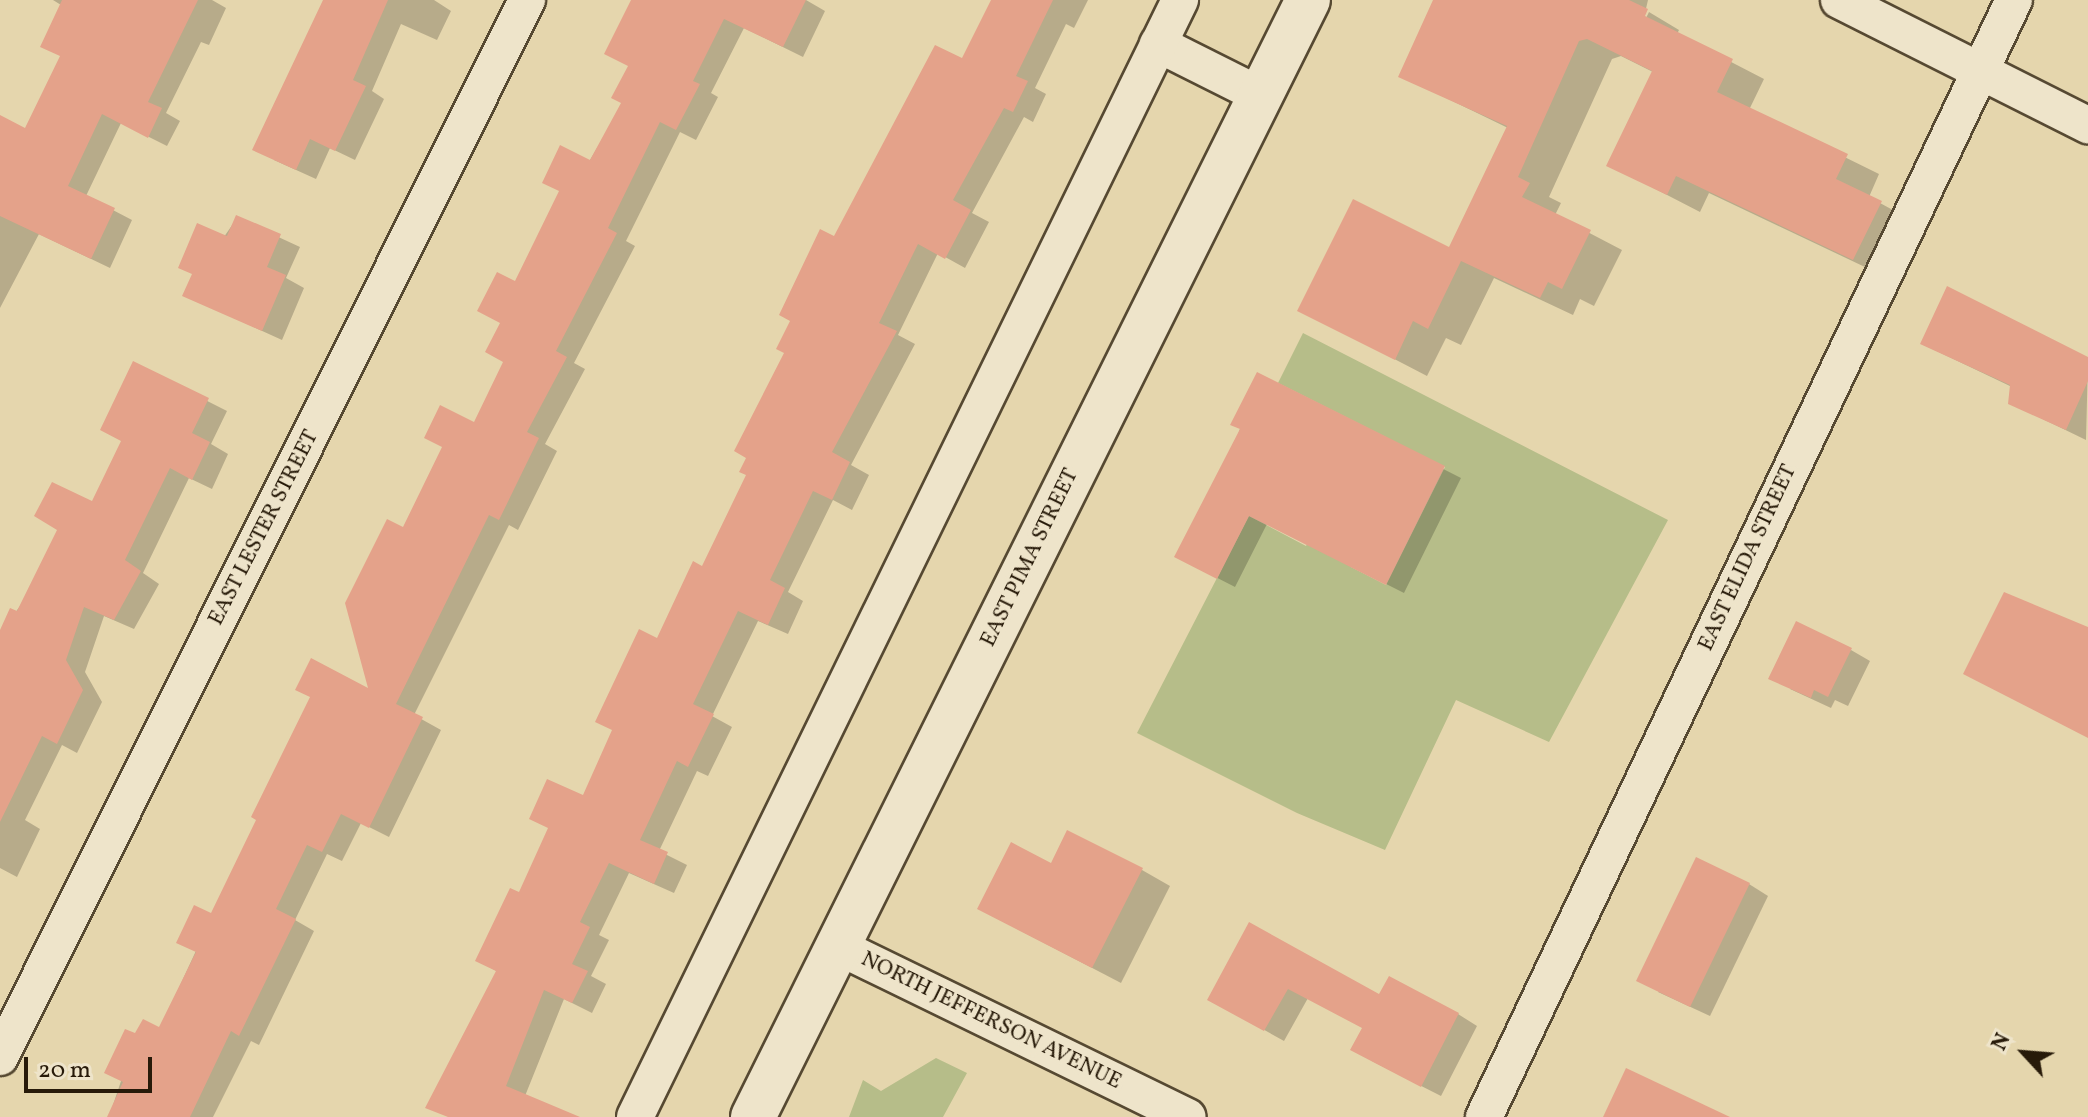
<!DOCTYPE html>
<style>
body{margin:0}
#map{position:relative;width:2088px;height:1117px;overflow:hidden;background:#e5d6ad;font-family:Vollkorn,serif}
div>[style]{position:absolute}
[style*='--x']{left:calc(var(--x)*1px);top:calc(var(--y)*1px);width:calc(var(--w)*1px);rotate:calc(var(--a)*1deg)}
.green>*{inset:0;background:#b6bd89}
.shadow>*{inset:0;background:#0003}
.building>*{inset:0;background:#e4a28a}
.roads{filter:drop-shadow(2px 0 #564932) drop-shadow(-2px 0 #564932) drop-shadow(0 2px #564932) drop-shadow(0 -2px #564932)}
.street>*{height:36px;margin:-18px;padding:0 18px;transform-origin:18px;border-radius:18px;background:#eee4ca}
.secondary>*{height:44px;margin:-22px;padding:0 22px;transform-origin:22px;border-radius:22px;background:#eee4ca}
span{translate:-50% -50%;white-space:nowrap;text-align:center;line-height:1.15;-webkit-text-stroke:8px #eee4ca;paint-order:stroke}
.street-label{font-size:22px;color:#271a09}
.north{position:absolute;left:1984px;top:1013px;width:80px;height:80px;-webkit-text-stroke:6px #eee4ca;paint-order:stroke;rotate:296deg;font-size:22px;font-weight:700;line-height:32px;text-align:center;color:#271a09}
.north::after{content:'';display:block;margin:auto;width:28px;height:36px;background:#271a09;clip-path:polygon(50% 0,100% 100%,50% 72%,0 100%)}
.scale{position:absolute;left:24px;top:1057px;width:128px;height:36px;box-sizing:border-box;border:4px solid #271a09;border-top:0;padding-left:10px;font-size:24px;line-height:28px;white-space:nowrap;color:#271a09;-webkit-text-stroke:6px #eee4ca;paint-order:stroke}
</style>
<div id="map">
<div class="green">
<i style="clip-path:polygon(1303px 333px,1668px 520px,1549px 742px,1456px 700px,1385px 850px,1297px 813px,1137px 733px,1249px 516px,1306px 546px,1326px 506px,1351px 567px,1386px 585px,1445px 467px,1278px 383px)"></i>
<i style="clip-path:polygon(936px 1058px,967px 1073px,943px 1117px,849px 1117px,863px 1080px,881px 1091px)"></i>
</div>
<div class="shadow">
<i style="clip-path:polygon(53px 0,212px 0,226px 8px,209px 45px,201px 42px,166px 113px,180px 121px,167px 146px,121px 123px,86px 196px,132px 220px,110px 268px,39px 234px,0 308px,0 117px,26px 130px,62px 57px,61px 5px)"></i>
<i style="clip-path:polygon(325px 0,434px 0,451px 11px,437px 40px,401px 24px,372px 91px,384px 99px,355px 160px,330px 148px,316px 179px,274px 160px)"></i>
<i style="clip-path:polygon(655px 0,806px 0,825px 11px,803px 57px,744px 28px,711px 93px,718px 97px,696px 140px,680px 132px,626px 241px,635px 246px,574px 363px,585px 369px,545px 444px,557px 451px,518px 530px,509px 525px,414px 715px,441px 730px,389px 837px,361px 823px,342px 861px,327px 854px,295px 920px,314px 931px,259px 1045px,251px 1041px,213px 1117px,109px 1117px,136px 1036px,160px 1029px,212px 916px,372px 692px,404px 530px,475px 424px,505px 362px,502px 323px,516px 284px,624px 103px,630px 66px)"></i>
<i style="clip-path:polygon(993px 0,1088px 0,1074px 28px,1066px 24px,1035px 88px,1046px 94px,1033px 122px,1024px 117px,972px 213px,989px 222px,965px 268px,938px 253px,898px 335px,915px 344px,851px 465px,869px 475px,852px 510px,833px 500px,788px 592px,803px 601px,788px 634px,758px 621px,712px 716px,732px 727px,708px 776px,697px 771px,659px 851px,687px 865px,674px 893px,629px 873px,599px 935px,609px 940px,591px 976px,606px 984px,592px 1013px,564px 999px,525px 1096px,537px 1117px,487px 1117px,498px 972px,478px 960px,584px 797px,658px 641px,703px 568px,749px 475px,786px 352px,835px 239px,963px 61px)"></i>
<i style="clip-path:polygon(1436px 0,1648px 0,1642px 26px,1649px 12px,1679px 30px,1677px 34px,1764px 79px,1749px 110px,1879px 174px,1869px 197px,1913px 221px,1886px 277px,1709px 193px,1700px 212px,1609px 165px,1653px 72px,1621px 56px,1612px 59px,1549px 197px,1561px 203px,1555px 215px,1622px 250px,1594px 306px,1580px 299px,1573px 315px,1494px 278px,1461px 345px,1446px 338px,1427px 376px,1300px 310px,1450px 250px,1508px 128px,1401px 76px)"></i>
<i style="clip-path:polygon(237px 218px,300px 247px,286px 278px,304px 288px,282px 340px,184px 295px)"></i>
<i style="clip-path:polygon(1922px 344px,2088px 359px,2086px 440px,2010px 403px,2012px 387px)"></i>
<i style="clip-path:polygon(134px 364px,227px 411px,211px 444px,228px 454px,212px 489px,189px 478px,143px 573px,159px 584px,134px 629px,104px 616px,85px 672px,102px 702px,77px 753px,62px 745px,25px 820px,40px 829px,17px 877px,0 868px,0 634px,93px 504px,123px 441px)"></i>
<i style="clip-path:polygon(1258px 375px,1461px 478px,1404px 593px,1267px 524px,1235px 587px,1194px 566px)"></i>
<i style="clip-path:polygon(1851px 650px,1870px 661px,1848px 706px,1835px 700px,1831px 708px,1790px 689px)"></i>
<i style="clip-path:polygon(1051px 865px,1142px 870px,1170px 886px,1121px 983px,979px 909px)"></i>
<i style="clip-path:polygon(1749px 884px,1768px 896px,1710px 1016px,1658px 992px)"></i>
<i style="clip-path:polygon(1250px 924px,1380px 997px,1458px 1014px,1477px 1026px,1441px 1096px,1372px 1061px,1364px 1028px,1308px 998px,1284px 1041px,1209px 999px)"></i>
</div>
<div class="building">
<i style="clip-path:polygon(62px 0,198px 0,148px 102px,162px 108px,148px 138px,102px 114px,68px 186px,115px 208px,91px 259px,0 216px,0 115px,25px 128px,60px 56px,40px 47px)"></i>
<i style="clip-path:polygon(323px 0,388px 0,353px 80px,366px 86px,335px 151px,310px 139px,296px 170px,252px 150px)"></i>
<i style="clip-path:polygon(631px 0,806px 0,783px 47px,724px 19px,693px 81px,700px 84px,676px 130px,660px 122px,608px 228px,617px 233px,556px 351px,567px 357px,527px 432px,539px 438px,499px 520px,489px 515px,396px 704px,423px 717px,369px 828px,341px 814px,322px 852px,307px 845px,276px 909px,296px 919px,239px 1036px,231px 1031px,190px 1117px,107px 1117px,123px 1082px,104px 1073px,125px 1029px,135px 1033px,143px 1019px,159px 1027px,196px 952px,176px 943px,194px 905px,211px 913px,256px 820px,251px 817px,310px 697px,295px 690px,311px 658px,368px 688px,345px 603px,387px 519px,403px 527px,442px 447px,424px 438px,440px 405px,474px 422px,503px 362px,485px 352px,500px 323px,477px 311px,497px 272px,515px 281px,559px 191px,542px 183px,560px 145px,590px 160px,621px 103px,611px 98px,628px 66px,604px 54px)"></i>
<i style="clip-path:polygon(991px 0,1053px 0,1016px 76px,1028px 81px,1013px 112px,1004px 108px,953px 200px,971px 210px,945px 259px,918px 244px,879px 323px,897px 331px,832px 452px,850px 462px,832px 500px,813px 491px,770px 580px,785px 588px,768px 625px,738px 611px,693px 704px,714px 714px,688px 767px,677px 761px,640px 840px,668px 852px,654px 884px,609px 863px,580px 922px,590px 927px,572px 964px,588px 971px,572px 1003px,544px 990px,506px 1086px,580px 1117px,448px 1117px,425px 1108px,496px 971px,475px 961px,510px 888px,519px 892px,548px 828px,529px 819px,547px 779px,583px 795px,612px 730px,595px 722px,639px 629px,657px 638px,693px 561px,702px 566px,746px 475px,739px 472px,746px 458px,734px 451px,784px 353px,776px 349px,790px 321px,779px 315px,820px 229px,834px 236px,935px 45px,962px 58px)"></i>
<i style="clip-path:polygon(1433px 0,1629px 0,1648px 9px,1645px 16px,1733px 59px,1717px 92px,1848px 154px,1836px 179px,1882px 201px,1853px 260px,1676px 176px,1667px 195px,1606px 166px,1652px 71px,1587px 39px,1579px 41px,1518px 177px,1530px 183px,1522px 197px,1591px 230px,1562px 289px,1548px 282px,1540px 298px,1461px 261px,1428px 329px,1413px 321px,1395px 360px,1297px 311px,1353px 199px,1449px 247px,1507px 126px,1398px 77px)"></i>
<i style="clip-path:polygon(236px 215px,281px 234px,267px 267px,286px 275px,262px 331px,182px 296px,192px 274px,178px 268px,197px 223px,227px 236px)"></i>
<i style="clip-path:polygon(1947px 286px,2088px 357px,2088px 381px,2066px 430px,2008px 404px,2010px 385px,1920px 344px)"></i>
<i style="clip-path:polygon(133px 361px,209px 398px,192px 433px,210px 442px,192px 480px,170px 468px,125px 560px,141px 571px,114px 620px,84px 607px,66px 660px,83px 690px,57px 744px,42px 736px,0 822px,0 630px,10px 608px,17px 611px,57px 530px,34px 516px,52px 482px,92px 501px,121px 441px,100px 430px)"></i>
<i style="clip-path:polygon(1257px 372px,1445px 466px,1386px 585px,1249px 516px,1217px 579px,1174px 557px,1240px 429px,1230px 425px)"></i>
<i style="clip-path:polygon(2004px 592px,2088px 627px,2088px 738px,1963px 674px)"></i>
<i style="clip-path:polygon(1796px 621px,1852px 648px,1828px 697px,1814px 690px,1811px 698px,1768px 679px)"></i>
<i style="clip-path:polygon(1067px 830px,1143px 868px,1092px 968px,977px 909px,1011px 842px,1051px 863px)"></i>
<i style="clip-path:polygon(1696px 857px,1750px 883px,1690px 1007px,1636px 981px)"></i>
<i style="clip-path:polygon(1249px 922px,1379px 994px,1389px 976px,1459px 1013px,1421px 1087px,1350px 1050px,1362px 1028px,1288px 989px,1264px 1031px,1207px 1000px)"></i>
<i style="clip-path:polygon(1626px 1068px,1730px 1117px,1603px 1117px)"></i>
</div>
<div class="roads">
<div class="street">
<i style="--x:1839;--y:0;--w:279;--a:26.7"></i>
<i style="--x:1158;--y:44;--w:114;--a:26.6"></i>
<i style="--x:837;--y:946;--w:390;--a:26"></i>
<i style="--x:0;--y:1057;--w:1181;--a:-63.5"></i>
<i style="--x:635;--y:1117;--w:1243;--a:-63.99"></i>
<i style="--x:1484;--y:1117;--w:1236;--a:-64.62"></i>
</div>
<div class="secondary">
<i style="--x:753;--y:1117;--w:1247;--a:-63.58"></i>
</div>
</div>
<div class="street-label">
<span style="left:264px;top:528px;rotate:-63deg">EAST LESTER STREET</span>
<span style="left:1030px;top:558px;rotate:-64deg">EAST PIMA STREET</span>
<span style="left:1748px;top:558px;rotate:-65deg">EAST ELIDA STREET</span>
<span style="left:991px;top:1021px;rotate:26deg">NORTH JEFFERSON AVENUE</span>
</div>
<div class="north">N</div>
<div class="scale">20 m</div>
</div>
